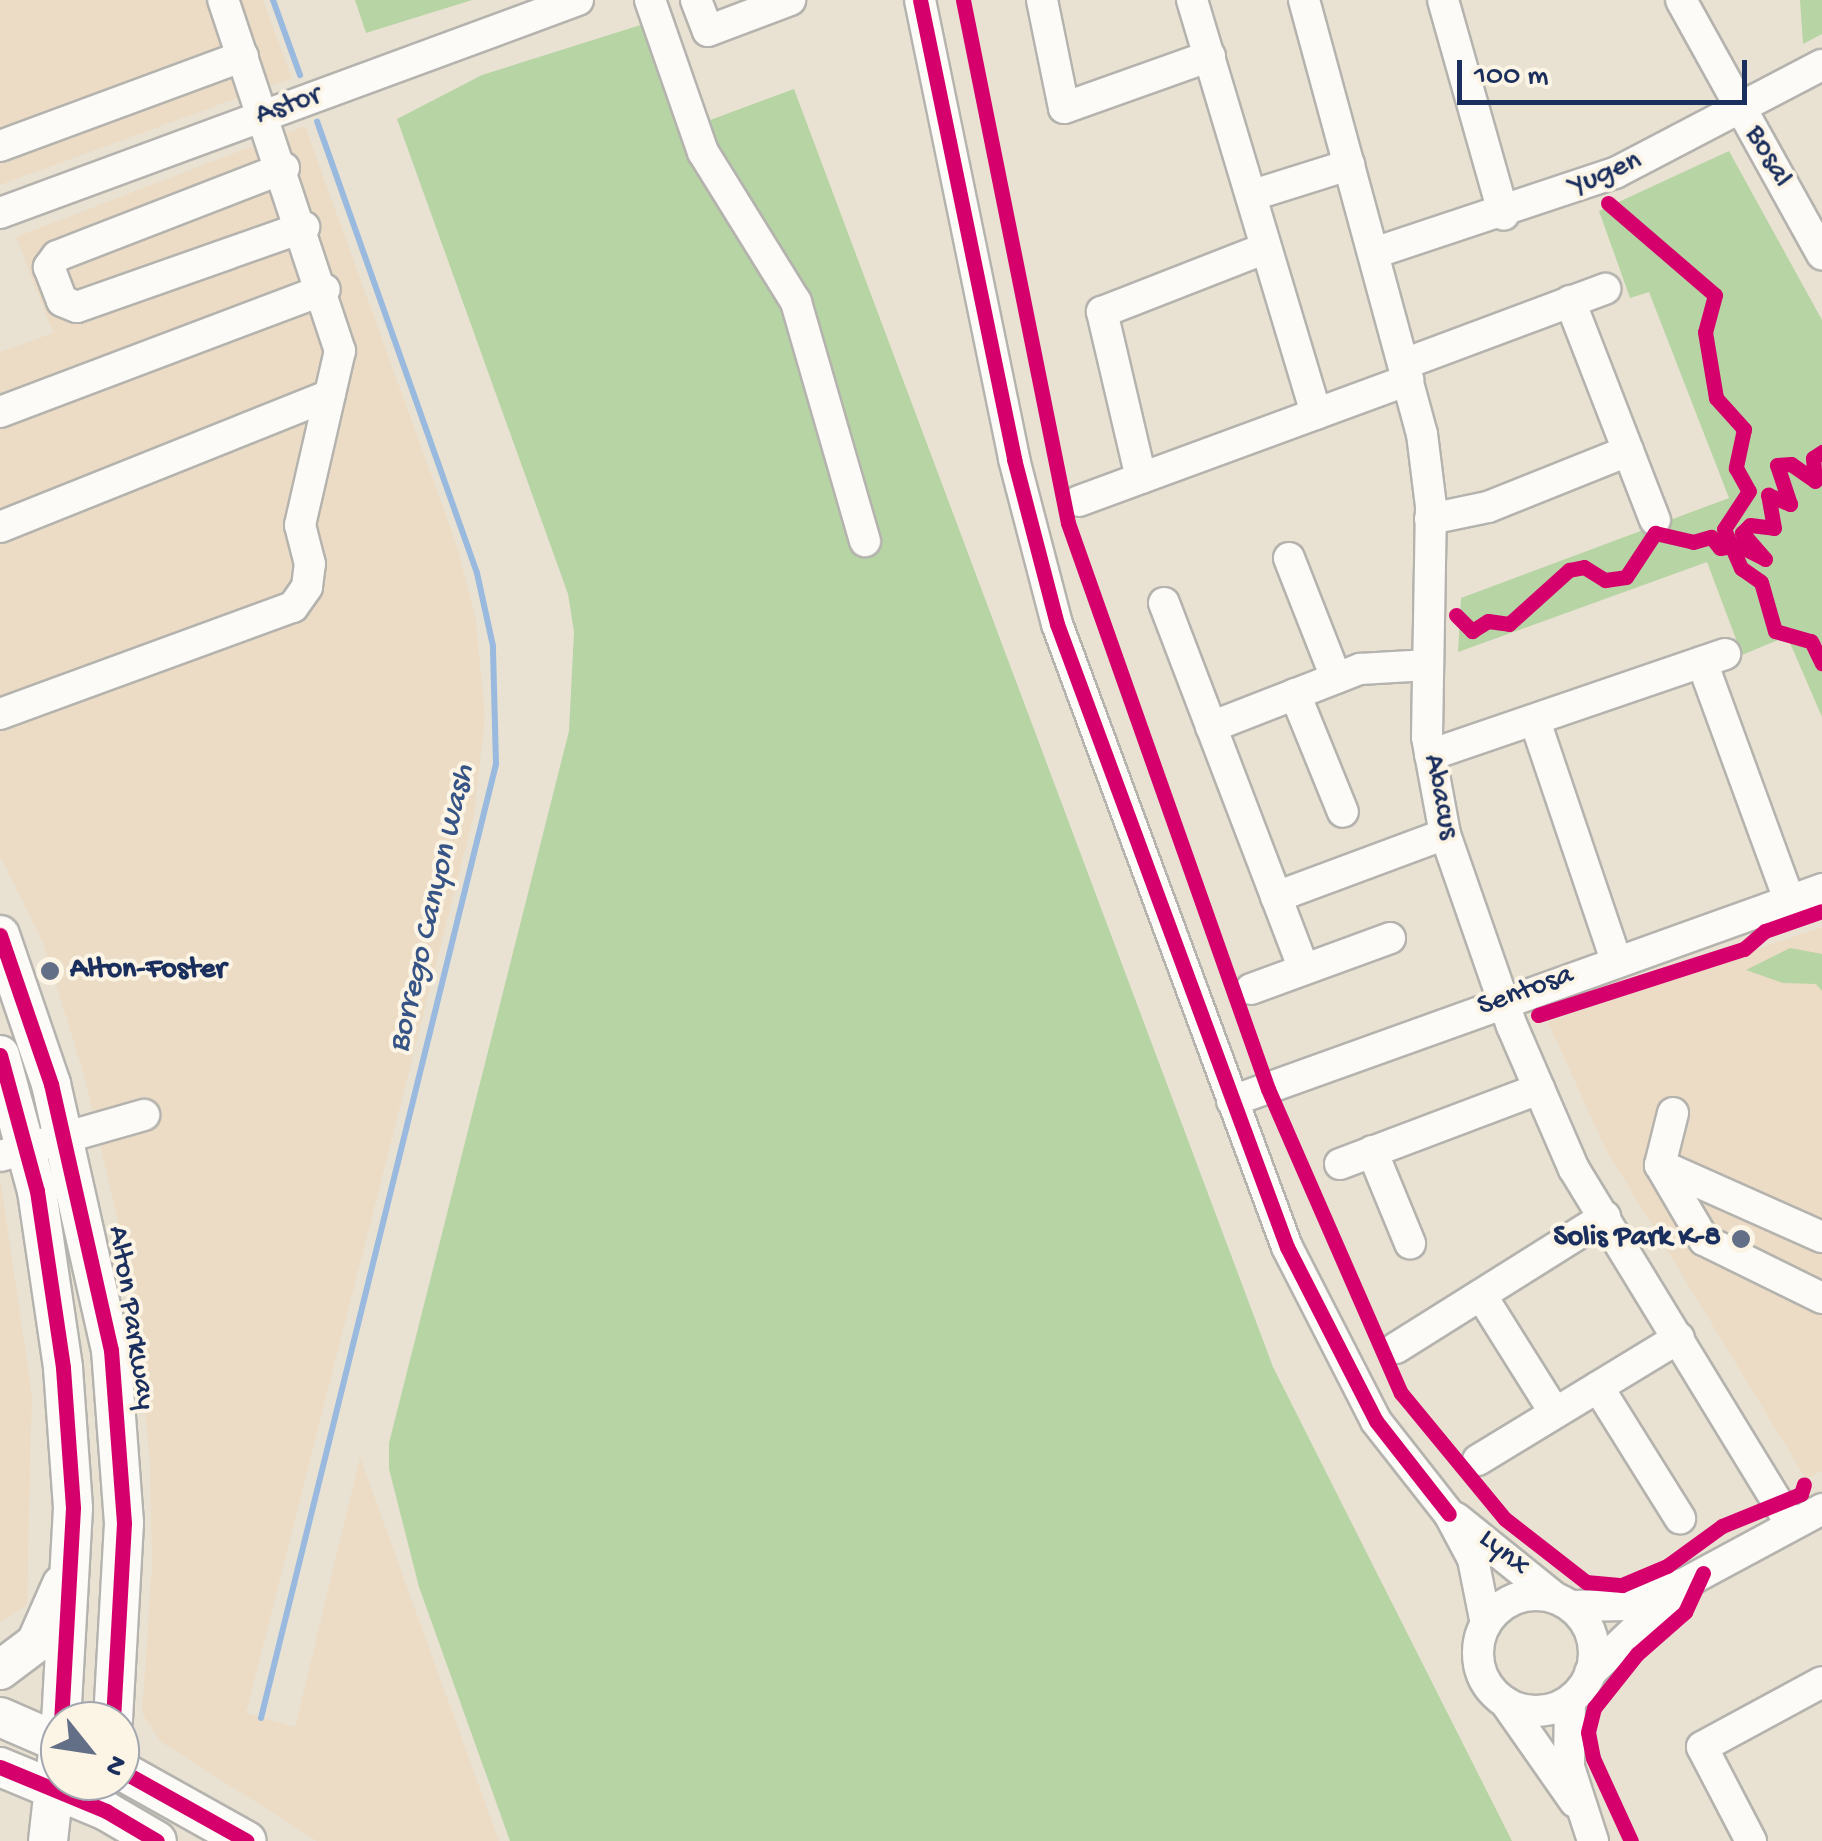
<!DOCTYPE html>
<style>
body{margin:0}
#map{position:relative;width:1822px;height:1841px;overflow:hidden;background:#e9e2d3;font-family:"Gochi Hand",sans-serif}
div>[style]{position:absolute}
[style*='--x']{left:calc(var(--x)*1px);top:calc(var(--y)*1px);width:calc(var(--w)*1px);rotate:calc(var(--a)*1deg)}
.built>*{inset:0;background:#ecdcc6}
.green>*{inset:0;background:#b6d4a4}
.stream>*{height:6px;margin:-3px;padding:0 3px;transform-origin:3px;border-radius:3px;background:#99bade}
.roads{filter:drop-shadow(2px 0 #b5b3ae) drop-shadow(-2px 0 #b5b3ae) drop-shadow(0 2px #b5b3ae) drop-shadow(0 -2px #b5b3ae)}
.minor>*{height:30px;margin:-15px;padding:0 15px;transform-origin:15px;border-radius:15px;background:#fcfbf8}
.minor>.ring{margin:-15px;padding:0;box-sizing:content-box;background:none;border:30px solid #fcfbf8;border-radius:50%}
.major>*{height:38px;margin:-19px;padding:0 19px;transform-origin:19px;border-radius:19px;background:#fcfbf8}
.cycleway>*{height:15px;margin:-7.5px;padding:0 7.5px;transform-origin:7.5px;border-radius:7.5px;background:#d6006c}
.dots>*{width:28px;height:28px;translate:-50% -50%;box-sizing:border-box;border:5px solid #fcf5e5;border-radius:50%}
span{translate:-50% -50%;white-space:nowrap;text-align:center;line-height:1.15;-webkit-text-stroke:8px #fcf5e5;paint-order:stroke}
.street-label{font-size:30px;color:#1b2f5e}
.poi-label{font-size:30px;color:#1b2f5e;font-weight:700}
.left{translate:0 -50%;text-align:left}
.right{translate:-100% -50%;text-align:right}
.water-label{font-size:32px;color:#375486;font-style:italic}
.north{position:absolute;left:40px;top:1701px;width:100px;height:100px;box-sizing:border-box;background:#fcf5e5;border:2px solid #a2a6af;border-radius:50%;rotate:120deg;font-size:28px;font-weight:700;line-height:40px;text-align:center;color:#1b2f5e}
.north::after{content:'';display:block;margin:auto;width:35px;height:45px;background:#636e87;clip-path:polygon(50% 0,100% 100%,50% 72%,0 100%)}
.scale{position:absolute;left:1457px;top:60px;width:290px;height:45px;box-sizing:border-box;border:5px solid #1b2f5e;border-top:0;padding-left:12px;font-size:30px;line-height:35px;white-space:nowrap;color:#1b2f5e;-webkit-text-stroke:8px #fcf5e5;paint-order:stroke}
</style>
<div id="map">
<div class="built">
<i style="clip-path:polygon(0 0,263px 0,292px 78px,0 185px)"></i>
<i style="clip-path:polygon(305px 126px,456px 543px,476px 619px,485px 718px,474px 815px,246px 1713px,295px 1727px,360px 1457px,499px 1841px,317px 1841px,161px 1742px,142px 1713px,152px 1566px,150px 1461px,131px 1278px,84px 1075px,43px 943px,0 856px,0 352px,53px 333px,16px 237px)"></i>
<i style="clip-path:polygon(1822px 927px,1822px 1471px,1806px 1479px,1605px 1148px,1548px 1022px)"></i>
<i style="clip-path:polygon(0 1177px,32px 1395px,27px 1605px,0 1622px)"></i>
</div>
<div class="green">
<i style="clip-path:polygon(355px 0,472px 0,366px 33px)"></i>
<i style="clip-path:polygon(1800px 0,1822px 0,1822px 34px,1803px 44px)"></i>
<i style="clip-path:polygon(647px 23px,686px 129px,794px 89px,1273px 1367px,1512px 1841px,510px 1841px,419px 1587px,389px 1469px,389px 1443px,569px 731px,574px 632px,568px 594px,397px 119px,482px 75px)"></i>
<i style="clip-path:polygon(1729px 151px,1822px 320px,1822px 717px,1790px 643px,1778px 640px,1742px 655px,1707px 562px,1458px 652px,1461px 598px,1729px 498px,1649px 292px,1630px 298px,1599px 211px)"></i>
<i style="clip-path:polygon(1790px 948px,1822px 954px,1822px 991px,1816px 984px,1783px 983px,1746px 970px)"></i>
</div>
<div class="stream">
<i style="--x:273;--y:0;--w:80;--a:70.2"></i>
<i style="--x:261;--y:1718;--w:983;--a:-76.16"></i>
<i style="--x:496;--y:764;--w:118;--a:-91.5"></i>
<i style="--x:493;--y:646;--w:75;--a:-102.4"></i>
<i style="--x:477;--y:573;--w:479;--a:-109.5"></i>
</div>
<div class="roads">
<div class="minor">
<i style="--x:650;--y:0;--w:161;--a:70.8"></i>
<i style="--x:703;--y:152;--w:176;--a:58.2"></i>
<i style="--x:796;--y:302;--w:249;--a:73.9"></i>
<i style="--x:696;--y:0;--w:33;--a:69"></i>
<i style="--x:708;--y:31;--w:88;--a:-20.7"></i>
<i style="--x:920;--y:0;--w:469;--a:78.4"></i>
<i style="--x:1014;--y:459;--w:171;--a:75.4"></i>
<i style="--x:1057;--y:624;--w:664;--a:69.74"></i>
<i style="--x:1287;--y:1247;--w:195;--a:62.9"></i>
<i style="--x:1376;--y:1421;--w:118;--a:51.9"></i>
<i style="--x:1449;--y:1514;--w:51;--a:61.9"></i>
<i style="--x:1473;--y:1559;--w:66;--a:78.7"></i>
<i style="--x:1042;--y:0;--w:110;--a:78.5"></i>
<i style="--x:1064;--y:108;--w:155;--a:-19.6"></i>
<i style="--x:1192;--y:0;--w:432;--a:73.3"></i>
<i style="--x:1304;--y:0;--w:450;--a:74.8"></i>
<i style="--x:1422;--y:434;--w:73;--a:82.9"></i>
<i style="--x:1431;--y:506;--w:231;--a:91"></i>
<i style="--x:1427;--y:737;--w:99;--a:79.5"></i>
<i style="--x:1445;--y:834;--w:203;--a:70.8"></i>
<i style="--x:1512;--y:1026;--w:156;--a:66.6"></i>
<i style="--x:1574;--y:1169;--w:417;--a:58.6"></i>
<i style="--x:1443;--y:0;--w:223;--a:74.2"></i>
<i style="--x:1681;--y:0;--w:291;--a:61"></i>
<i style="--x:0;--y:146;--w:259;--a:-20.3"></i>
<i style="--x:284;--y:168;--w:243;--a:158.8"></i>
<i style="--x:57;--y:256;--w:14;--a:126"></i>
<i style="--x:49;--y:267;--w:36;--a:69"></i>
<i style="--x:62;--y:301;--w:16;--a:22"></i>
<i style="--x:77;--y:307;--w:241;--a:-19.4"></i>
<i style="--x:1253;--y:195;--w:101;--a:-17.4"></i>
<i style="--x:0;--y:213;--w:616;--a:-20.23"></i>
<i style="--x:1377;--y:252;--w:251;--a:-18.4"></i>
<i style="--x:1615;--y:173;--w:233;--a:-27.6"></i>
<i style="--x:1570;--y:301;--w:235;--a:68.8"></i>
<i style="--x:1404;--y:364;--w:215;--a:-20.5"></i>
<i style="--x:0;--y:412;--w:347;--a:-20.7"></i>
<i style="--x:1141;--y:478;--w:171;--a:-103.2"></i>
<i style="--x:1102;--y:312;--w:174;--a:-21.3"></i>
<i style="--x:1079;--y:501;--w:351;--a:-20.2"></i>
<i style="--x:1430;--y:519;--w:59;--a:-11.7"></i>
<i style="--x:1488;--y:507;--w:151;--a:-21.8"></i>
<i style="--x:0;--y:527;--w:355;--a:-21.8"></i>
<i style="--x:1289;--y:558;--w:129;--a:68.6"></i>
<i style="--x:1164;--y:603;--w:392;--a:69.1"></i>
<i style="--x:1702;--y:662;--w:253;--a:69.9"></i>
<i style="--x:1295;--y:694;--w:127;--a:67.9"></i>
<i style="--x:0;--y:714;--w:312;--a:-20.1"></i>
<i style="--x:293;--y:607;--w:24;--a:-55"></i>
<i style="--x:307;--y:587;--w:23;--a:-83"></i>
<i style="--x:310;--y:564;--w:40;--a:-104.4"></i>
<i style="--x:300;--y:525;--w:179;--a:-77.1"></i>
<i style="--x:340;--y:351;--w:370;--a:-108.4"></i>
<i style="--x:1535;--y:721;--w:252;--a:71.3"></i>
<i style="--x:1211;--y:727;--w:160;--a:-21.3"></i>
<i style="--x:1360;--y:669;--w:68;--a:-3.4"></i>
<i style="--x:1430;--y:755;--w:312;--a:-18.9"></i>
<i style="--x:1276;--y:897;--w:180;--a:-20.4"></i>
<i style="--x:1251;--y:989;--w:148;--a:-20.1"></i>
<i style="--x:1232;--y:1101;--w:627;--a:-19.76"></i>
<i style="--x:1673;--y:1113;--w:54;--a:104"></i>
<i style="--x:1660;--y:1165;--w:87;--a:59.6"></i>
<i style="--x:1704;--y:1240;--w:131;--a:26.2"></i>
<i style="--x:1372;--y:1151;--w:100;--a:67.6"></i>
<i style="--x:0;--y:1156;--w:150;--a:-15.9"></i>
<i style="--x:1340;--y:1164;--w:213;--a:-20.7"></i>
<i style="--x:1660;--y:1165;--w:177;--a:24"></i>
<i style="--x:1481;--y:1295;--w:139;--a:57.9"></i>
<i style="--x:1396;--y:1348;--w:247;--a:-32.1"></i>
<i style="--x:1598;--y:1387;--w:155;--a:58"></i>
<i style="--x:1478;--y:1460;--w:235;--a:-31.3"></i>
<i style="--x:1456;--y:1518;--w:127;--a:38.9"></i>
<i class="ring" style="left:1478px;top:1595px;width:86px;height:86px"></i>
<i style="--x:1570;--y:1606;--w:57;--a:-1"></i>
<i style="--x:1627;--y:1605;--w:60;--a:-20.6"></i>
<i style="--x:1683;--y:1584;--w:158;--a:-28.3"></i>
<i style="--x:1590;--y:1673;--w:116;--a:-43.6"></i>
<i style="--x:1570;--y:1701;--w:66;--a:90.9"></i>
<i style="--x:1569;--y:1767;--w:78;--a:72"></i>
<i style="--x:1505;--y:1702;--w:122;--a:55"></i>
<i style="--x:1751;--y:1841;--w:106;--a:-117.5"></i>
<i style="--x:1702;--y:1747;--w:136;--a:-28.4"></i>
</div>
<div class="major">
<i style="--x:0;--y:935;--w:157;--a:71.1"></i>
<i style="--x:51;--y:1084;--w:273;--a:77.3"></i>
<i style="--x:111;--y:1350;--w:173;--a:85.7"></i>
<i style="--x:124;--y:1523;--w:198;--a:93.2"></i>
<i style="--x:0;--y:1055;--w:141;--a:74.8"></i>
<i style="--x:37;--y:1191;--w:179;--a:81.6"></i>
<i style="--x:63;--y:1368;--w:140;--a:85.9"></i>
<i style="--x:73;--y:1508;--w:213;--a:93.2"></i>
<i style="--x:0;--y:1670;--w:45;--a:-36.9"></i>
<i style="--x:36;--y:1643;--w:64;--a:-66.2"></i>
<i style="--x:0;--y:1717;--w:65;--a:23.4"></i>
<i style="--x:0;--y:1767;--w:115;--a:22.5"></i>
<i style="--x:106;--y:1811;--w:59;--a:30.5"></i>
<i style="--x:120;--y:1770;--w:145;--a:29.2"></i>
<i style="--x:48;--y:1841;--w:108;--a:-83.6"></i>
</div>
</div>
<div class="cycleway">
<i style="--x:920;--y:0;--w:469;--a:78.4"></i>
<i style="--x:1014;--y:459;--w:171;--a:75.4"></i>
<i style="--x:1057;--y:624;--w:664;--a:69.74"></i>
<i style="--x:1287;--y:1247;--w:195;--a:62.9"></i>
<i style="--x:1376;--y:1421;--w:118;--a:51.9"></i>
<i style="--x:963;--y:0;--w:533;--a:78.65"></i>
<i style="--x:1068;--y:523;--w:600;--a:70.54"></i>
<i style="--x:1268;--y:1089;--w:332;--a:66.4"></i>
<i style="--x:1401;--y:1393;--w:163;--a:50.5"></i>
<i style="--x:1505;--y:1519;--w:103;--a:37.9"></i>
<i style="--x:1586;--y:1582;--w:36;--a:5"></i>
<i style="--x:1622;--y:1585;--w:49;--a:-22.9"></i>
<i style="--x:1667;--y:1566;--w:68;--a:-36"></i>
<i style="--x:1722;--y:1526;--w:85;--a:-22.1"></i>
<i style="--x:1801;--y:1494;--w:10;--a:-73"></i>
<i style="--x:1608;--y:203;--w:141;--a:40.7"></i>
<i style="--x:1715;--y:295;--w:38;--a:105"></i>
<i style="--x:1705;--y:332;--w:67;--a:80.5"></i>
<i style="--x:1716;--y:398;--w:42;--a:47.9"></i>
<i style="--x:1744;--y:429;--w:40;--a:102"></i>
<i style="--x:1736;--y:468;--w:26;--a:61"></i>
<i style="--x:1749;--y:491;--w:45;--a:123.3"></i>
<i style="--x:1724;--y:529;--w:43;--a:66.4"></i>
<i style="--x:1741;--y:568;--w:24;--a:35"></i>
<i style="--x:1761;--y:582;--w:51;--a:74.1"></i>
<i style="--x:1775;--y:631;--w:37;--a:16"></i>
<i style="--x:1811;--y:641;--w:25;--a:64"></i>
<i style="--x:1456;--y:615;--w:23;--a:45"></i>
<i style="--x:1472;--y:631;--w:19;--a:-32"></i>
<i style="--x:1488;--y:621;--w:21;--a:8"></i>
<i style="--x:1509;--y:624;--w:81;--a:-42"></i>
<i style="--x:1569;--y:570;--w:15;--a:-11"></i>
<i style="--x:1584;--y:567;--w:25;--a:32"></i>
<i style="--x:1605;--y:580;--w:21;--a:-8"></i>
<i style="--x:1626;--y:577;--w:53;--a:-56.6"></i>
<i style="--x:1655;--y:533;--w:39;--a:13"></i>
<i style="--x:1693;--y:542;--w:19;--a:-16"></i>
<i style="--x:1711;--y:537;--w:14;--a:51"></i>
<i style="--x:1720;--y:548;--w:18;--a:-9"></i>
<i style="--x:1738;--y:545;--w:30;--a:27"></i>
<i style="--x:1765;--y:559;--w:35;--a:-131"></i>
<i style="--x:1742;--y:533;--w:11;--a:-45"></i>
<i style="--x:1750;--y:525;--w:24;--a:7"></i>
<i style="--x:1774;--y:528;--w:34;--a:-100"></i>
<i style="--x:1768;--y:495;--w:24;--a:22"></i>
<i style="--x:1790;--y:504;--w:41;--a:-108.4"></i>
<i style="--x:1777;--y:465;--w:14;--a:-4"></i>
<i style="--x:1791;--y:464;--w:29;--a:35"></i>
<i style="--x:1815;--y:481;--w:23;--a:-95"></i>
<i style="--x:1813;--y:458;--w:11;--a:-34"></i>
<i style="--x:0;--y:935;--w:157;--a:71.1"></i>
<i style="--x:51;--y:1084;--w:273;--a:77.3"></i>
<i style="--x:111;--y:1350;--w:173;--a:85.7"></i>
<i style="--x:124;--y:1523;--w:198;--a:93.2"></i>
<i style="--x:1538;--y:1015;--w:216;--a:-17.8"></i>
<i style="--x:1744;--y:949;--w:28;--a:-41"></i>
<i style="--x:1765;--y:931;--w:60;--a:-19.3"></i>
<i style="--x:0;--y:1055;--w:141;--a:74.8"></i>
<i style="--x:37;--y:1191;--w:179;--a:81.6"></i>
<i style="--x:63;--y:1368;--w:140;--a:85.9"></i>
<i style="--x:73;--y:1508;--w:213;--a:93.2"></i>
<i style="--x:0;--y:1767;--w:115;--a:22.5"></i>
<i style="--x:106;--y:1811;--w:59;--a:30.5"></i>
<i style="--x:120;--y:1770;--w:145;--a:29.2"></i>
<i style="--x:1631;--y:1841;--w:91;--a:-114.6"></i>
<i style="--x:1593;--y:1758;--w:26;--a:-101"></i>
<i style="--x:1588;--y:1732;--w:25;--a:-76"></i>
<i style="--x:1594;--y:1708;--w:69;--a:-51.5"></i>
<i style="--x:1637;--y:1654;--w:64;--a:-41.2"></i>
<i style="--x:1685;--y:1612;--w:43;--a:-65.2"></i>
</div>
<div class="dots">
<i style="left:50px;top:971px;background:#636e87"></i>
<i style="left:1741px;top:1239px;background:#636e87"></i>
</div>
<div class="street-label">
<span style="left:289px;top:107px;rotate:-20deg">Astor</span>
<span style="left:1767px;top:157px;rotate:60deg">Bosal</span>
<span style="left:1606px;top:175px;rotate:-23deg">Yugen</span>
<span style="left:1439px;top:797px;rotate:78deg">Abacus</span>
<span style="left:1526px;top:992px;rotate:-20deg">Sentosa</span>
<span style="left:130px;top:1318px;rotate:81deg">Alton Parkway</span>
<span style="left:1503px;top:1554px;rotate:40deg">Lynx</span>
</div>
<div class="poi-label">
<span class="left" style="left:70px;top:971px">Alton-Foster</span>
<span class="right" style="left:1721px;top:1239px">Solis Park K-8</span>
</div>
<div class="water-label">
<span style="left:433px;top:909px;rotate:-77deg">Borrego Canyon Wash</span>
</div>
<div class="north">N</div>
<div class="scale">100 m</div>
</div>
